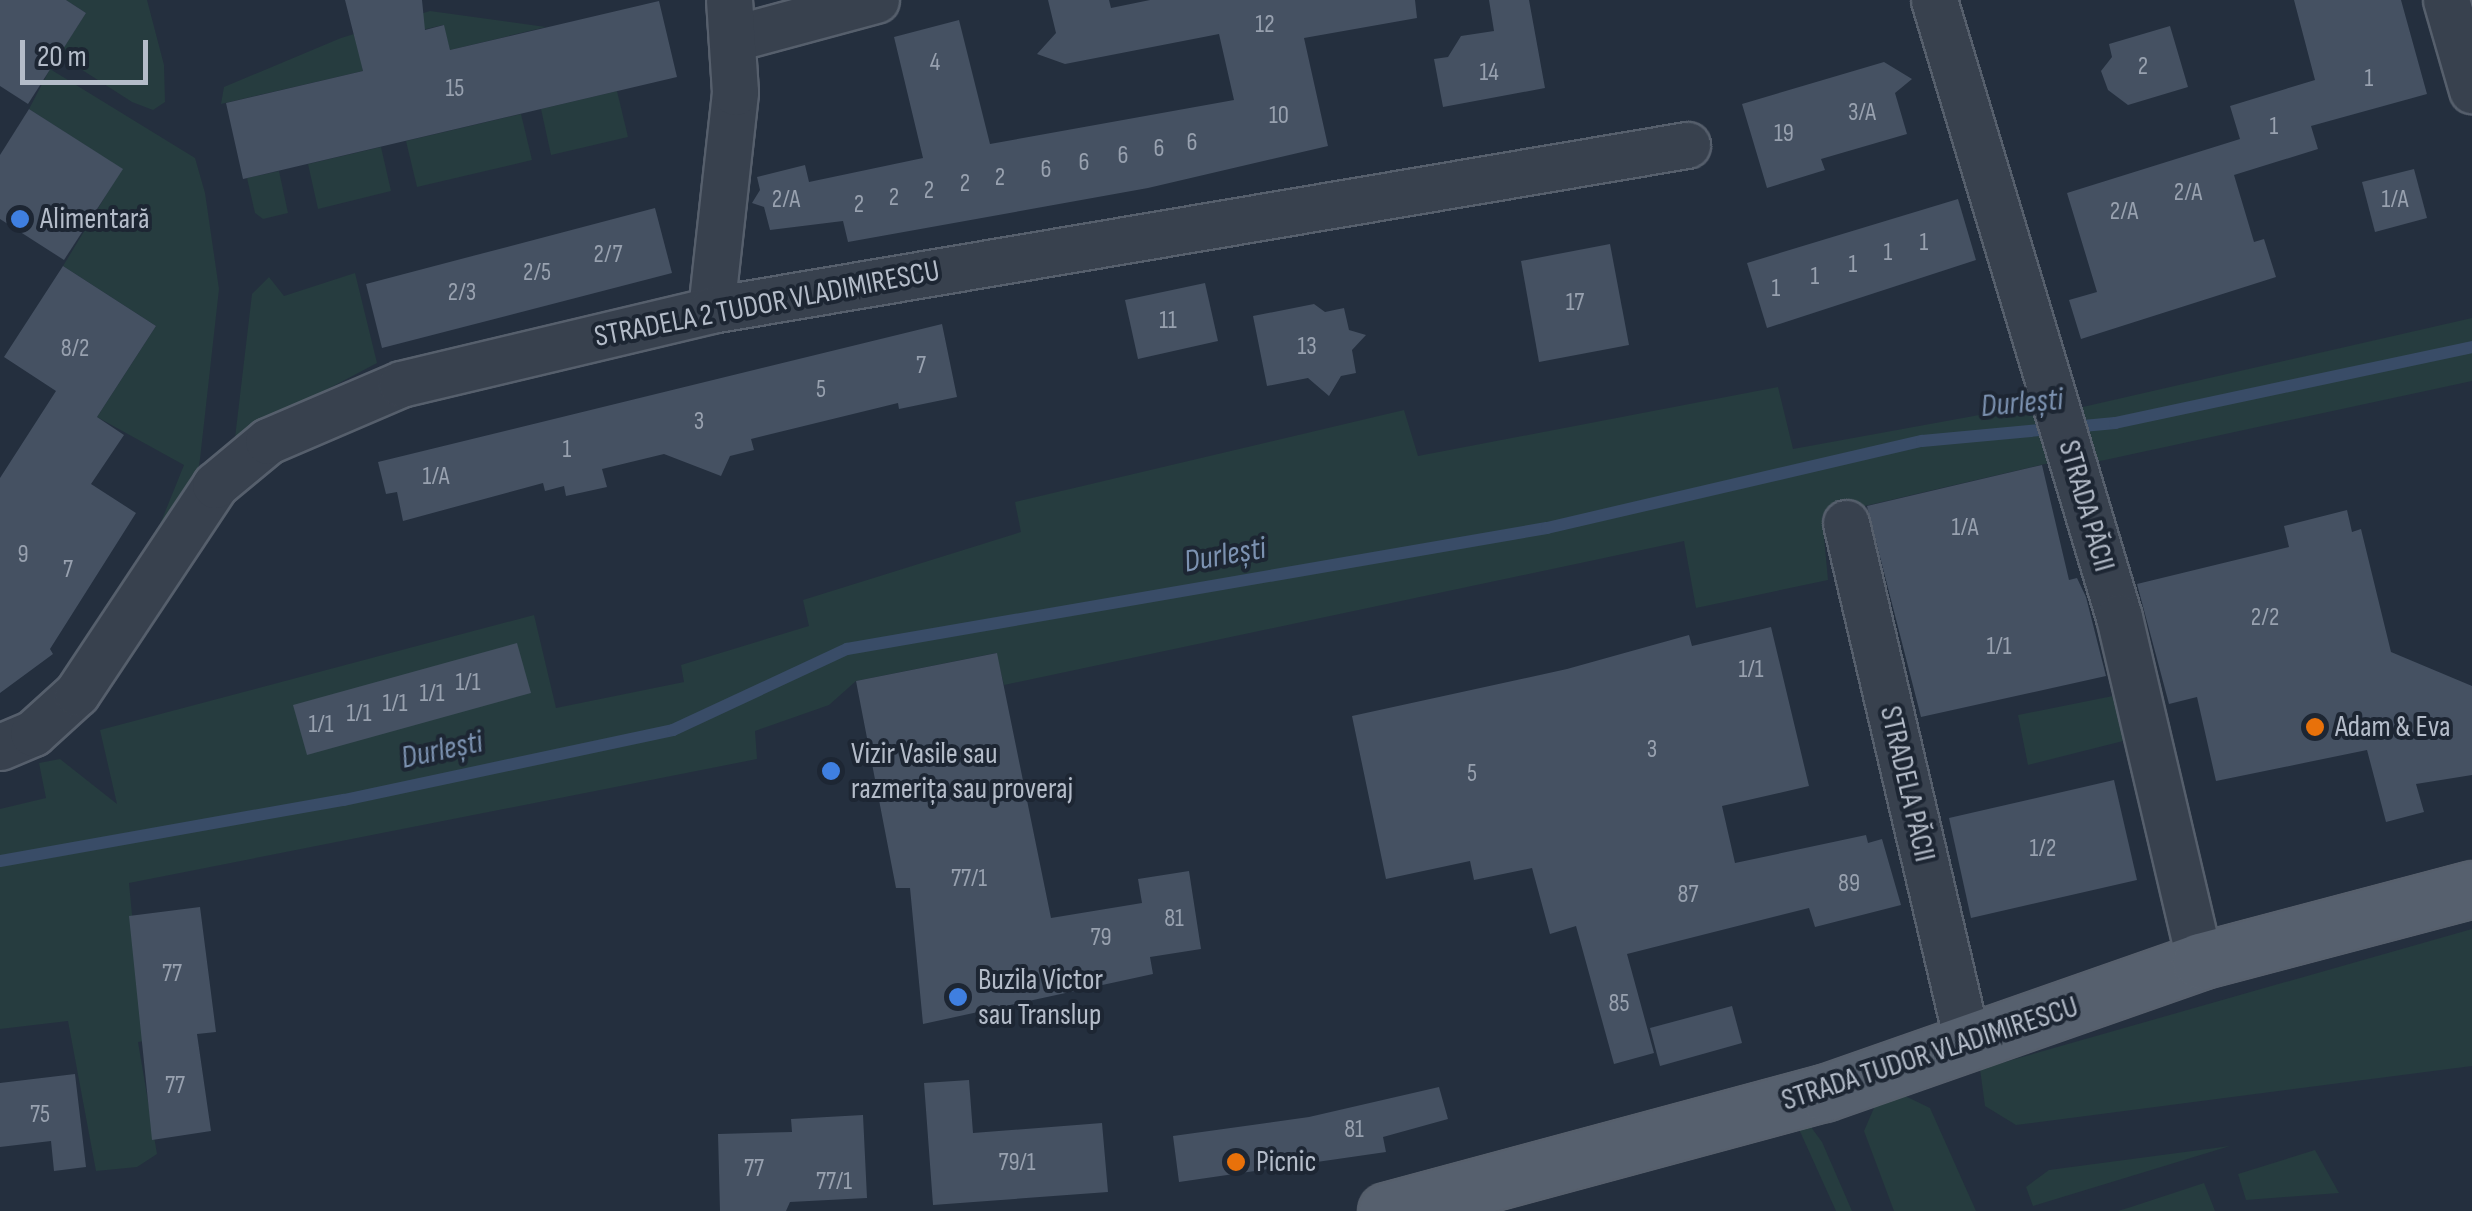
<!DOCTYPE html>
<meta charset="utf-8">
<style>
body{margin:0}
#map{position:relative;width:2472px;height:1211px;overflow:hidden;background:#242f3e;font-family:"Sofia Sans Condensed",sans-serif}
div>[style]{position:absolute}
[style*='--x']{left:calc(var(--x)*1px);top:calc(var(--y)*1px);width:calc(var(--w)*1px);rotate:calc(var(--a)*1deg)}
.green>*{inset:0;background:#263c3f}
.stream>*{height:12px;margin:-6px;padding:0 6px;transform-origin:6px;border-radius:6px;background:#394c67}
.building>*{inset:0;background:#455162}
.roads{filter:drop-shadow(2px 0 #565f6c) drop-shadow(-2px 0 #565f6c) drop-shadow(0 2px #565f6c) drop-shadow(0 -2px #565f6c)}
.minor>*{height:45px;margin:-22.5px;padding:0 22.5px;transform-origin:22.5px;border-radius:22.5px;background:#38414e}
.major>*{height:55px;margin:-27.5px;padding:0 27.5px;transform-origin:27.5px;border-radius:27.5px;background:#56606e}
.dots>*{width:28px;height:28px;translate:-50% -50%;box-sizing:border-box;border:5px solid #1d2633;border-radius:50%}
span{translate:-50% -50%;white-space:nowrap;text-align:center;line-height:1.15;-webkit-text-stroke:8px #1d2633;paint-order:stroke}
.number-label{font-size:25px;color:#98a1af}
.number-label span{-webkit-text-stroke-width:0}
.poi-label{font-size:30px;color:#b4bcc9}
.left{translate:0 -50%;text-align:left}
.street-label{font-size:30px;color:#b4bcc9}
.water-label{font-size:32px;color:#7c92b1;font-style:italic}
.scale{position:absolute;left:20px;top:40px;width:128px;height:45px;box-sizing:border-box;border:5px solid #b4bcc9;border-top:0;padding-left:12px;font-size:30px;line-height:35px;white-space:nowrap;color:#b4bcc9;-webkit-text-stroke:8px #1d2633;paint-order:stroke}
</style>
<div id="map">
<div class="green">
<i style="clip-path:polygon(66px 0,147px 0,164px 65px,165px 102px,153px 110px,132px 102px,59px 55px,86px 13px)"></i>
<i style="clip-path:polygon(430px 11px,546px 27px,450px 50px,443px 25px,358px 45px,363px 71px,221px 104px,224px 87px,341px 38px)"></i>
<i style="clip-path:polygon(50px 69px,195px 158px,205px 193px,219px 289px,200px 459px,195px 491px,157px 532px,184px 465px,97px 417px,156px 326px,63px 266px,122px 169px,29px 109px)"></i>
<i style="clip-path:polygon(617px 91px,628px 137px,551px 155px,541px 109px)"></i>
<i style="clip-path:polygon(521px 114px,532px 160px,417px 187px,406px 141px)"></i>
<i style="clip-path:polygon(381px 147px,391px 191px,318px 209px,308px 164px)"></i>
<i style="clip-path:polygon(279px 171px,288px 213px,263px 219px,255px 213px,247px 178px)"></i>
<i style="clip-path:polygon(355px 273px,377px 363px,235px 438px,252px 294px,269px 277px,284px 296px)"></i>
<i style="clip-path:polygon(2472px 318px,2472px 381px,2091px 463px,2074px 409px)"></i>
<i style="clip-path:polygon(1778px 387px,1793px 449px,2034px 405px,2053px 462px,1822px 516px,1828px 580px,1696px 608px,1684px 541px,1004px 685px,996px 653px,856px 681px,829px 705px,755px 731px,757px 759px,129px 883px,144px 1041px,138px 1042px,157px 1154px,137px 1167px,96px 1171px,68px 1021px,0 1029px,0 809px,46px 798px,39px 763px,60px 759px,117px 804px,100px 730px,534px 615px,556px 708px,684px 682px,681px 665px,809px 626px,803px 600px,1021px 532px,1015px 502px,1404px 410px,1418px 456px)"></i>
<i style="clip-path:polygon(2113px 696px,2123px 741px,2028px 765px,2018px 715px)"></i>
<i style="clip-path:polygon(2472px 929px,2472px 1066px,2016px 1125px,1985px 1106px,1980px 1069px)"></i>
<i style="clip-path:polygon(1901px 1094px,1930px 1108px,1976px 1211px,1894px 1211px,1864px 1131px,1877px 1101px)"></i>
<i style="clip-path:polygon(1808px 1123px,1822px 1142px,1852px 1211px,1836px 1211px,1798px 1127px)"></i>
<i style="clip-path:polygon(2230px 1146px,2033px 1206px,2026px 1187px,2049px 1170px)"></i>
<i style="clip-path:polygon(2315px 1150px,2339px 1193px,2246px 1200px,2238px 1174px)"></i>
<i style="clip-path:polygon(2204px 1183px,2215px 1211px,2118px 1211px,2131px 1207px)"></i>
</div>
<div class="stream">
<i style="--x:0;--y:861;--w:349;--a:-10.1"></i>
<i style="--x:344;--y:800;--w:336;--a:-12"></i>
<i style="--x:673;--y:730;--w:192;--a:-25"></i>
<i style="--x:847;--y:649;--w:710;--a:-9.81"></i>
<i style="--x:1547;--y:528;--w:385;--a:-13.1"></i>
<i style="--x:1922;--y:441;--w:194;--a:-5.3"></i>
<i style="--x:2115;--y:423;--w:365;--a:-12"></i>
</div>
<div class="building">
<i style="clip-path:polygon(0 0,66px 0,86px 13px,28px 104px,0 86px)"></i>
<i style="clip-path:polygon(345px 0,422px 0,425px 30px,444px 25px,450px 50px,659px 1px,677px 77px,243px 179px,226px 103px,363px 71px)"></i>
<i style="clip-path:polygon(1048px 0,1109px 0,1111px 8px,1150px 0,1415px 0,1417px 18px,1304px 38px,1328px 146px,1148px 188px,848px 242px,843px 221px,770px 230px,764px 207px,752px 203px,760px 190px,757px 177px,805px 165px,809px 182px,923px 158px,894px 37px,959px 20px,990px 144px,1234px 100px,1219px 34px,1065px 64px,1037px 54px,1056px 33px)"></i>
<i style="clip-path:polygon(1489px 0,1529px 0,1545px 88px,1443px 107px,1434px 59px,1448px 57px,1461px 36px,1494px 31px)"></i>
<i style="clip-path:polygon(2294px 0,2401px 0,2427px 94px,2311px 126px,2318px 149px,2234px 175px,2254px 242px,2264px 239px,2276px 277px,2081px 339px,2069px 300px,2097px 292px,2067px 193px,2240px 139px,2230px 106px,2315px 80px)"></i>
<i style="clip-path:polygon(2170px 26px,2188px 87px,2128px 105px,2108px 90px,2101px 71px,2112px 57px,2109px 44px)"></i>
<i style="clip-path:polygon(1884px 62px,1912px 79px,1895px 93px,1907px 134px,1821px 159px,1825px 170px,1767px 188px,1742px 104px)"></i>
<i style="clip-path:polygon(29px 109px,123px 169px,64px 260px,0 219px,0 155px)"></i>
<i style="clip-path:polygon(2414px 169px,2427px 218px,2375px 232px,2362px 182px)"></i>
<i style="clip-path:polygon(1958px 199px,1976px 260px,1767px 328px,1747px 263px)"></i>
<i style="clip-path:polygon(655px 208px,672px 273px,382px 348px,366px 284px)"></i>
<i style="clip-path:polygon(1610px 244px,1629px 345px,1539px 362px,1521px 261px)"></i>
<i style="clip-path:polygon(63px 266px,156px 326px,97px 417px,124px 435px,91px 484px,136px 513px,50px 649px,53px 654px,0 693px,0 478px,56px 391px,4px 357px)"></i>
<i style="clip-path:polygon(1205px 283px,1218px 341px,1138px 359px,1125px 300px)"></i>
<i style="clip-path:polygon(1314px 304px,1325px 312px,1344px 308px,1349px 330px,1366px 335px,1352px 350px,1356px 373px,1341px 376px,1329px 396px,1308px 378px,1267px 386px,1253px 316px)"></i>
<i style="clip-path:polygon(942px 324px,957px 397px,899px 409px,898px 403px,751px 439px,754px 450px,730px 456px,721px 476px,664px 454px,602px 469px,607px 487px,566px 496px,564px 486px,545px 491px,543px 483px,403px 521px,397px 492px,386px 494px,378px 462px)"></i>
<i style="clip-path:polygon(2042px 465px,2069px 580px,2077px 578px,2086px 597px,2106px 676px,1921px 717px,1867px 506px)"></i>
<i style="clip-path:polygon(2347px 510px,2352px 532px,2361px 529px,2391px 652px,2472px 686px,2472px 775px,2416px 784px,2424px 812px,2386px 822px,2367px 750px,2216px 781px,2197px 697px,2169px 704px,2137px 584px,2289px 547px,2284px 526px)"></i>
<i style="clip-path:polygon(1771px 627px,1809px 786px,1722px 806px,1735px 863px,1866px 835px,1868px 843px,1882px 839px,1901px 905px,1815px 927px,1809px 908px,1627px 954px,1654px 1053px,1614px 1064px,1576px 926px,1550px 934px,1532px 868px,1474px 880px,1470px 861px,1386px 879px,1352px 716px,1567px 669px,1689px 635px,1692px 646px)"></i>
<i style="clip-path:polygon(517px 643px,531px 693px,307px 755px,293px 705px)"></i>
<i style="clip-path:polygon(997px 653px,1051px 918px,1142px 903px,1138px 879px,1189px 871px,1201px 949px,1150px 957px,1153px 974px,923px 1024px,910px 888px,896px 888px,856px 681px)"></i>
<i style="clip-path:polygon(2114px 780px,2137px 880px,1971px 918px,1949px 818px)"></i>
<i style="clip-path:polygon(200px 907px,216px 1032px,197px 1034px,211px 1131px,152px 1140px,129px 916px)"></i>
<i style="clip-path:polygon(1732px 1006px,1742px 1043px,1660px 1066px,1650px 1028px)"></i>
<i style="clip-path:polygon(75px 1074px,86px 1167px,54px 1171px,51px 1141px,0 1147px,0 1083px)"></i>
<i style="clip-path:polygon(969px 1080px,973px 1133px,1102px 1123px,1108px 1192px,933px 1205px,924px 1083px)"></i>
<i style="clip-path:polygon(1439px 1087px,1448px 1119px,1383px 1137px,1386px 1152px,1179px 1182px,1173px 1136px,1309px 1117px)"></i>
<i style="clip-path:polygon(863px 1115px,867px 1198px,790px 1202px,786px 1211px,720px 1211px,718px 1134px,792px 1132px,791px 1119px)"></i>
</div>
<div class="roads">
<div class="minor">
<i style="--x:1934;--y:0;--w:644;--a:73.31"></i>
<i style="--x:2119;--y:617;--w:353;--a:76.8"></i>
<i style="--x:2446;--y:0;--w:94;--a:73.9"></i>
<i style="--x:735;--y:38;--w:146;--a:-15.1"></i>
<i style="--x:711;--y:310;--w:219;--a:-83.7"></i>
<i style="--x:735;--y:92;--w:92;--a:-93.7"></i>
<i style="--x:1846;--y:523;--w:536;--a:76.85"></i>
<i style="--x:0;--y:747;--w:36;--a:-23"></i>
<i style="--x:33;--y:733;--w:59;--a:-42.3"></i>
<i style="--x:77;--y:693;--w:250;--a:-56.4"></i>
<i style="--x:215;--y:485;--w:69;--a:-39.7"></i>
<i style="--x:268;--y:441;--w:145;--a:-23.2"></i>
<i style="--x:401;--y:384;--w:319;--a:-13.4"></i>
<i style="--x:711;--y:310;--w:990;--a:-9.6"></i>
</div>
<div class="major">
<i style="--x:1386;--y:1211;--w:454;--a:-15.1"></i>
<i style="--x:1824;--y:1093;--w:398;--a:-19.3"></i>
<i style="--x:2200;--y:961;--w:281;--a:-14.8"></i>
</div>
</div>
<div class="dots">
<i style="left:20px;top:219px;background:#3f7fe0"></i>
<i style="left:2315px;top:727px;background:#e8710a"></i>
<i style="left:831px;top:771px;background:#3f7fe0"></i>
<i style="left:958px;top:997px;background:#3f7fe0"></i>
<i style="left:1236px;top:1162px;background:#e8710a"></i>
</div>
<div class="number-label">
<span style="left:1265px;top:25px">12</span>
<span style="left:935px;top:63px">4</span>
<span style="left:2143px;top:67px">2</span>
<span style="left:1489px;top:73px">14</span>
<span style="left:2369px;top:79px">1</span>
<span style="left:455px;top:89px">15</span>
<span style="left:1862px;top:113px">3/A</span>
<span style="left:1279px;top:116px">10</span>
<span style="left:2274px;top:127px">1</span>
<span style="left:1784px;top:134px">19</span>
<span style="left:1192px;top:143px">6</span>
<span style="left:1159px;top:149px">6</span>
<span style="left:1123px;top:156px">6</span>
<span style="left:1084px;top:163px">6</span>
<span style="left:1046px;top:170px">6</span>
<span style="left:1000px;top:178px">2</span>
<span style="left:965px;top:184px">2</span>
<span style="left:929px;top:191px">2</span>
<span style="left:2188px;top:193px">2/A</span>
<span style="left:894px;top:198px">2</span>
<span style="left:786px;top:200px">2/A</span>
<span style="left:2395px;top:200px">1/A</span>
<span style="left:859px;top:205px">2</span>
<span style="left:2124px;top:212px">2/A</span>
<span style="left:1924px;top:243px">1</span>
<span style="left:1888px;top:253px">1</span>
<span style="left:608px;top:255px">2/7</span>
<span style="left:1853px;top:265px">1</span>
<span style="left:537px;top:273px">2/5</span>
<span style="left:1815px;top:277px">1</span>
<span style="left:1776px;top:289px">1</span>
<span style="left:462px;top:293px">2/3</span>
<span style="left:1575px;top:303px">17</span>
<span style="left:1168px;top:321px">11</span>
<span style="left:1307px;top:347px">13</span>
<span style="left:75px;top:349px">8/2</span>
<span style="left:921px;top:366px">7</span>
<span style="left:821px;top:390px">5</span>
<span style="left:699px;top:422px">3</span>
<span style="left:567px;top:450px">1</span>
<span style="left:436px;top:477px">1/A</span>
<span style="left:1965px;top:528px">1/A</span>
<span style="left:23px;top:555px">9</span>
<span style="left:68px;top:570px">7</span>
<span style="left:2265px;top:618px">2/2</span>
<span style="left:1999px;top:647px">1/1</span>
<span style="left:1751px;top:670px">1/1</span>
<span style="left:468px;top:683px">1/1</span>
<span style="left:432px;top:694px">1/1</span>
<span style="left:395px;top:704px">1/1</span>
<span style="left:359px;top:714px">1/1</span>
<span style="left:321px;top:725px">1/1</span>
<span style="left:1652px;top:750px">3</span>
<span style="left:1472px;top:774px">5</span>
<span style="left:2043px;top:849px">1/2</span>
<span style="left:969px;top:879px">77/1</span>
<span style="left:1849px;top:884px">89</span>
<span style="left:1688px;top:895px">87</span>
<span style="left:1174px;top:919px">81</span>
<span style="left:1101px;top:938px">79</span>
<span style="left:172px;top:974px">77</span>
<span style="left:1619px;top:1004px">85</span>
<span style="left:175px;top:1086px">77</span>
<span style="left:40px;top:1115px">75</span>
<span style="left:1354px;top:1130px">81</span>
<span style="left:1017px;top:1163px">79/1</span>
<span style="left:754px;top:1169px">77</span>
<span style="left:834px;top:1182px">77/1</span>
</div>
<div class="poi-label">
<span class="left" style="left:40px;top:219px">Alimentară</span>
<span class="left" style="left:2335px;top:727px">Adam &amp; Eva</span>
<span class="left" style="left:851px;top:771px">Vizir Vasile sau<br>razmerița sau proveraj</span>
<span class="left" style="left:978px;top:997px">Buzila Victor<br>sau Translup</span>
<span class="left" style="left:1256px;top:1162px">Picnic</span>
</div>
<div class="street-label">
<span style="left:767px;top:304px;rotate:-11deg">STRADELA 2 TUDOR VLADIMIRESCU</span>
<span style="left:2086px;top:506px;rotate:74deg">STRADA PĂCII</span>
<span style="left:1907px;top:784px;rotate:77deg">STRADELA PĂCII</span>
<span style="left:1930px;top:1054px;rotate:-18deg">STRADA TUDOR VLADIMIRESCU</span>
</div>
<div class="water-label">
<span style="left:2022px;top:404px;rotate:-5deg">Durlești</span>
<span style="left:1225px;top:556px;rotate:-10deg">Durlești</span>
<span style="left:442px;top:751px;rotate:-12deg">Durlești</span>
</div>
<div class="scale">20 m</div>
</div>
